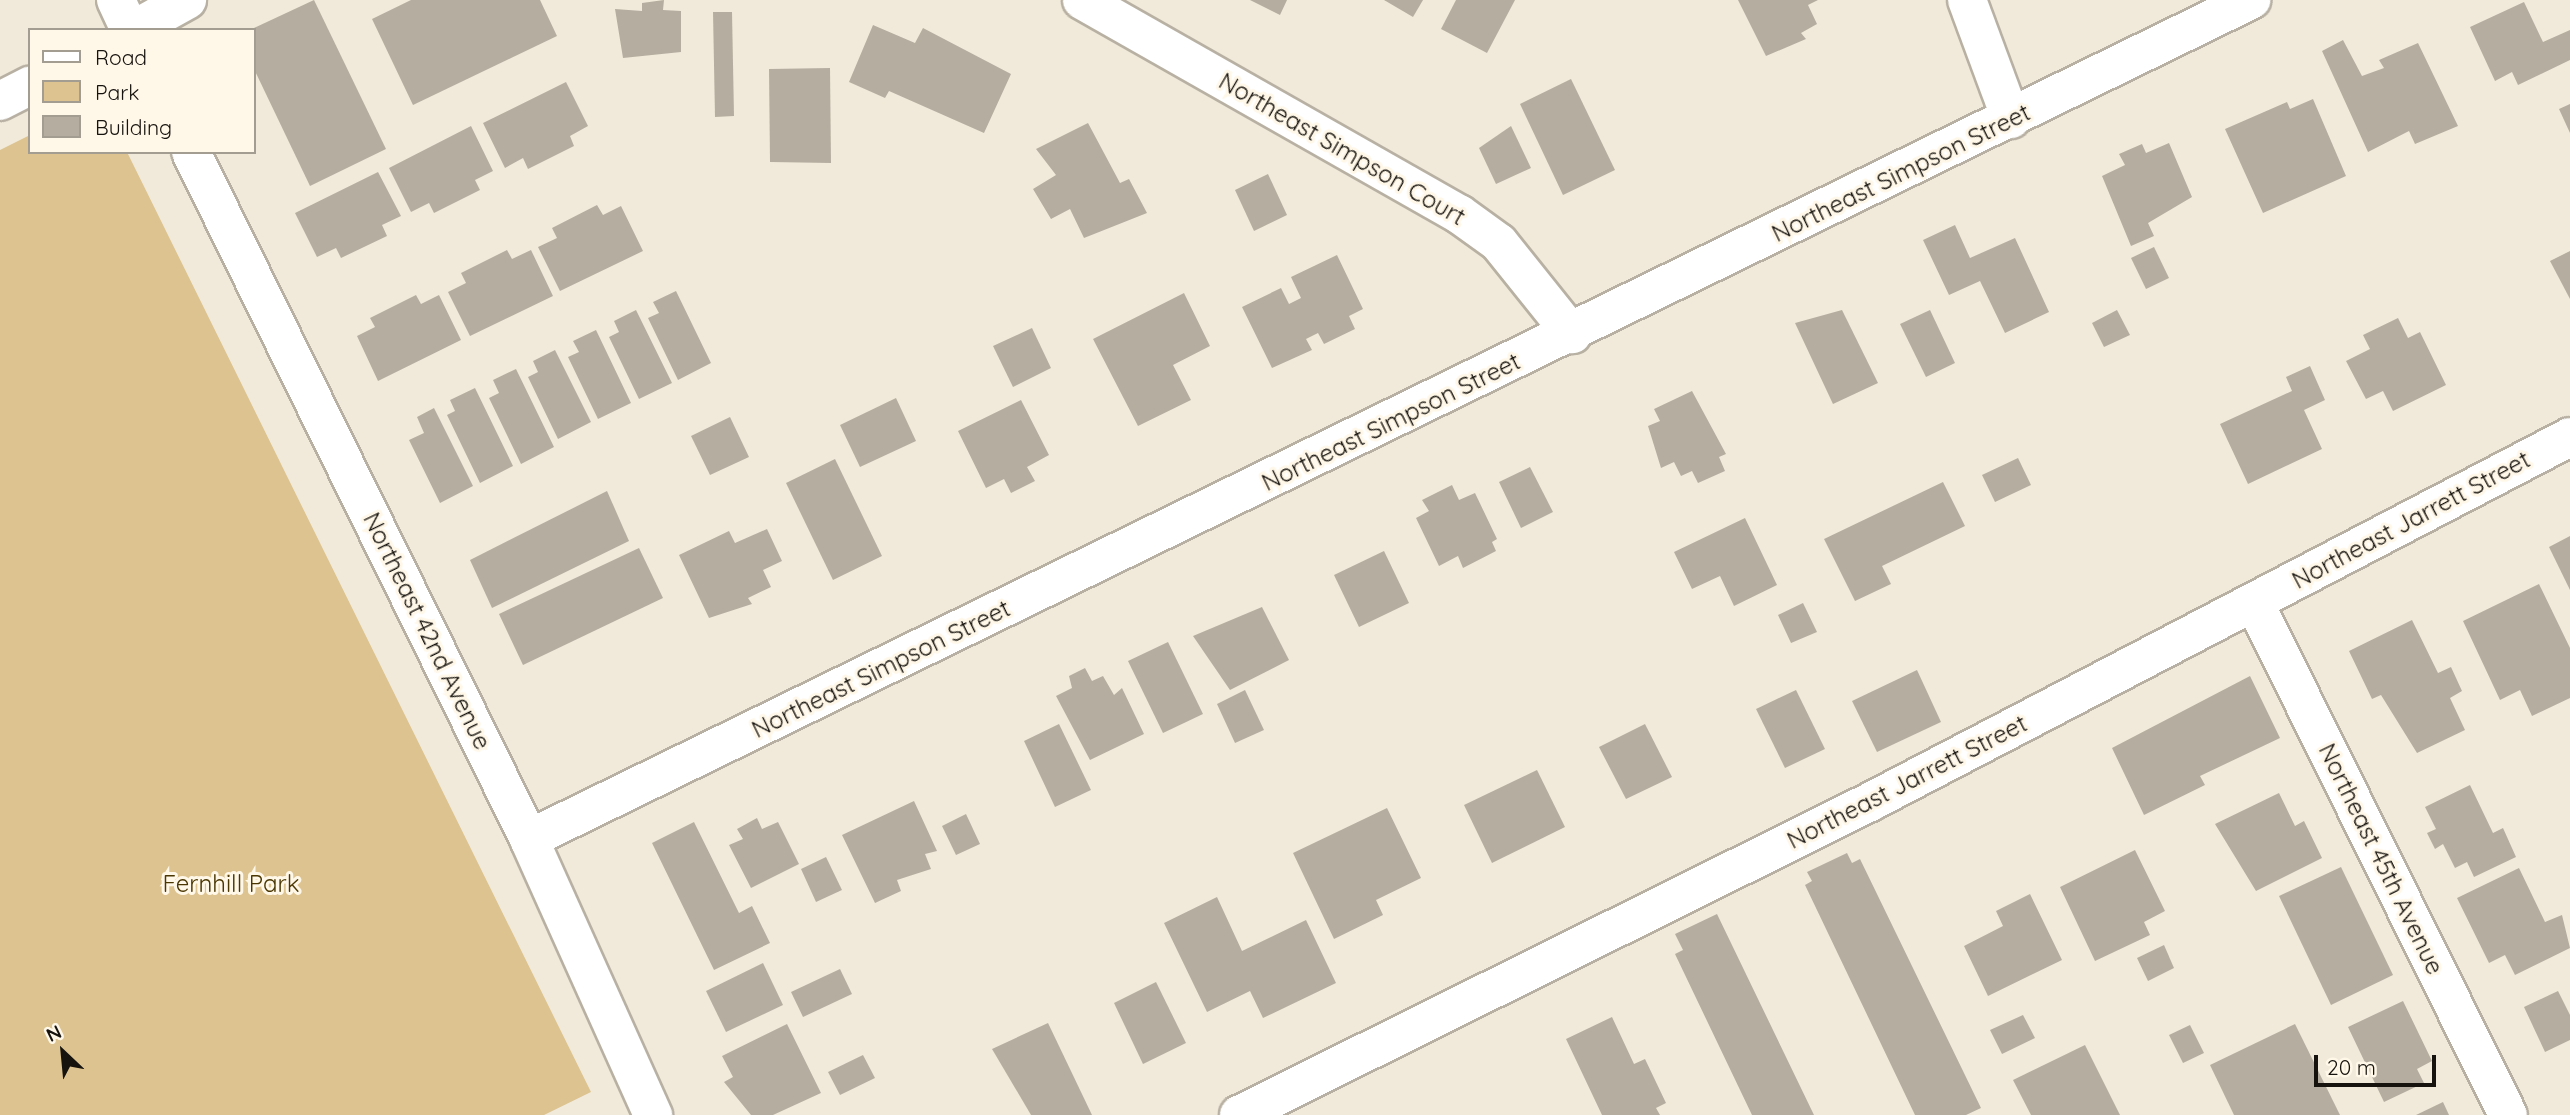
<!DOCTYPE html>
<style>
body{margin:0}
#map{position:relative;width:2570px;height:1115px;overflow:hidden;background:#f1eadb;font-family:Quicksand,sans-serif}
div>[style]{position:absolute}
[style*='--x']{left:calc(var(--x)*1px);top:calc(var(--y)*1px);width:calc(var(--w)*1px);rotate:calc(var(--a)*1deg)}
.green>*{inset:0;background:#dcc38f}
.building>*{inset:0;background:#b5aea0}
.roads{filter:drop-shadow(2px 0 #b8b1a3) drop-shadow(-2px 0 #b8b1a3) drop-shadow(0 2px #b8b1a3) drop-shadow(0 -2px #b8b1a3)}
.street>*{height:38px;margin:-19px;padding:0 19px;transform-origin:19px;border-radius:19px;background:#fff}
.secondary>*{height:38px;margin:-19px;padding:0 19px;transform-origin:19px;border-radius:19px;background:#fff}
span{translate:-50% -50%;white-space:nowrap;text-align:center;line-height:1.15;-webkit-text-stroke:6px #fff7e8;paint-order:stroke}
.street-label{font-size:24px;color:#16130e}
.park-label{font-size:24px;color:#4b3702}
.legend{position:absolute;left:28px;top:28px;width:228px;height:126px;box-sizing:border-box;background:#fff7e8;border:2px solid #a29c91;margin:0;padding:9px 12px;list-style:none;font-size:21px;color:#16130e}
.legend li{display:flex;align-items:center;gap:14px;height:35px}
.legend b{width:35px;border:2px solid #a29c91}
.north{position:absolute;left:28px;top:1017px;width:70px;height:70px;-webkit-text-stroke:5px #fff7e8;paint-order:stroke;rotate:334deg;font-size:19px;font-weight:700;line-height:28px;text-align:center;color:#16130e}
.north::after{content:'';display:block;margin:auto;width:24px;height:32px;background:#16130e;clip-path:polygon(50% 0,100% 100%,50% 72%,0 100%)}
.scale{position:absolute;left:2314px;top:1055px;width:122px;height:32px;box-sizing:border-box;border:4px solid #16130e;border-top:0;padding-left:9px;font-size:21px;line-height:24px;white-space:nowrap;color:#16130e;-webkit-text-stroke:5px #fff7e8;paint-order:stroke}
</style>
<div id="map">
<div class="green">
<i style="clip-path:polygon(30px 135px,30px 152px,127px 152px,591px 1092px,544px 1115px,0 1115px,0 150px)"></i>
</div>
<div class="building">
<i style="clip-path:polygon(314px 0,386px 149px,310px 186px,254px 69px,254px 28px)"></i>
<i style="clip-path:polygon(411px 0,540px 0,557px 36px,413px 105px,372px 19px)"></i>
<i style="clip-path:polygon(664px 0,663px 10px,681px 11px,681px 52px,623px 58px,615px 9px,642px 11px,642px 3px)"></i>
<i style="clip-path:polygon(1250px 0,1287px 0,1280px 15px)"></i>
<i style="clip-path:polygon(1384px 0,1423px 0,1413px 17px)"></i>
<i style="clip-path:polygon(1456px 0,1515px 0,1487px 53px,1441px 29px)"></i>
<i style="clip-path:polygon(1738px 0,1818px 0,1808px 5px,1817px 24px,1801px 33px,1806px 39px,1766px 56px)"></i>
<i style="clip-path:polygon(2524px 2px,2543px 42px,2570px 30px,2570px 60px,2518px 85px,2512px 72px,2495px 81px,2470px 27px)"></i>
<i style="clip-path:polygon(713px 12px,732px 12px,734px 116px,715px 117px)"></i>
<i style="clip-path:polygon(873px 25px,915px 43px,923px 28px,1011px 74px,984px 133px,889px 91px,885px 98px,849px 82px)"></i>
<i style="clip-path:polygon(2343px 40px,2362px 76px,2384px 68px,2379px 60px,2418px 43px,2458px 126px,2415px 144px,2409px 131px,2368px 152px,2322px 51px)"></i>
<i style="clip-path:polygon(830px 68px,831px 163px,770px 162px,769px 69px)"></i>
<i style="clip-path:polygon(1571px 79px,1615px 170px,1563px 195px,1520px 104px)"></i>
<i style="clip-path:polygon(566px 82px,588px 126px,570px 136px,574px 146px,528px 169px,523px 158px,505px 168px,483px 123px)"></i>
<i style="clip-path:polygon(2313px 99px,2346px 176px,2263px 213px,2225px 129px,2287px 102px,2290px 109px)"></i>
<i style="clip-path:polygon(2570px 104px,2570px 133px,2559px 109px)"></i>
<i style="clip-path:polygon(1088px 123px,1120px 183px,1129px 179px,1147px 213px,1084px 238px,1070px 209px,1051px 219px,1033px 189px,1056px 175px,1036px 149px)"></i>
<i style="clip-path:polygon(471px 126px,493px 171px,475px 180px,480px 190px,434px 213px,429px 203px,411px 212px,389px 168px)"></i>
<i style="clip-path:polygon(1511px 126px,1531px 168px,1496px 184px,1479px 148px)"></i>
<i style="clip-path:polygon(2169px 143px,2192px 197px,2148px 223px,2154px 236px,2131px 246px,2102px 176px,2125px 165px,2119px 154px,2142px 144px,2146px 153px)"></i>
<i style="clip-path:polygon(378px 172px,401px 216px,382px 225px,387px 236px,341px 258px,336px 248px,317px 257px,295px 213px)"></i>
<i style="clip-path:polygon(1268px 174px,1287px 215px,1254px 231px,1235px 190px)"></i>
<i style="clip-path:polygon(597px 205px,603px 215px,621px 206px,643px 251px,560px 291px,538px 247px,557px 238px,552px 228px)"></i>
<i style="clip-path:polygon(1955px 225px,1970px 258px,2015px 238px,2049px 312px,2005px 333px,1980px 281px,1949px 295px,1923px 240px)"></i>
<i style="clip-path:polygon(2154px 247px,2169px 278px,2146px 289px,2131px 258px)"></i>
<i style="clip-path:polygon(507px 250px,512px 259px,531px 250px,553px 296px,470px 336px,448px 292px,466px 283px,461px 273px)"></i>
<i style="clip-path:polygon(2570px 251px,2570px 299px,2550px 261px)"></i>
<i style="clip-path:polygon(1337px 255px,1363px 309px,1349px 316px,1355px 329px,1324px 344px,1318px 333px,1306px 339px,1312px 350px,1272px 368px,1242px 307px,1281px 288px,1289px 304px,1301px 298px,1291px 277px)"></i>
<i style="clip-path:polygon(676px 291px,711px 363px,678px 380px,648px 318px,659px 313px,653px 302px)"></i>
<i style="clip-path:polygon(1184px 293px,1210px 346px,1173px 365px,1191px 400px,1138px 426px,1093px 339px)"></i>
<i style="clip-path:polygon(416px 295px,421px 304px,439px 295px,461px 340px,378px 381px,357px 336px,375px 327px,370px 318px)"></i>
<i style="clip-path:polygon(636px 310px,672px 383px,639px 399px,609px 337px,619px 332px,614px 321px)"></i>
<i style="clip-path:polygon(1842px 310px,1878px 383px,1833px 404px,1795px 323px)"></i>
<i style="clip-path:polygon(1930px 310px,1955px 363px,1926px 377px,1900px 324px)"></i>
<i style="clip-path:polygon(2117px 310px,2130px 335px,2104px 347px,2092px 323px)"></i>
<i style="clip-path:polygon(2398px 318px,2408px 338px,2420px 332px,2446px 385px,2393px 411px,2383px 391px,2366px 399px,2346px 361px,2370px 349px,2363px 335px)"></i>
<i style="clip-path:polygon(1032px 328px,1051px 368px,1013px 387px,993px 346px)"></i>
<i style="clip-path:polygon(596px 330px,631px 403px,598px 419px,568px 357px,579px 352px,573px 341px)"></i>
<i style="clip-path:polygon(555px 350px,591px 422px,558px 439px,528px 377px,538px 372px,533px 361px)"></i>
<i style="clip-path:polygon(2310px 366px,2325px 400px,2304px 410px,2322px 449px,2248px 484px,2220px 424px,2292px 391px,2286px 377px)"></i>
<i style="clip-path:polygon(516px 369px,554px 447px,521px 464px,489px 398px,499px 393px,493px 380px)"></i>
<i style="clip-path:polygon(475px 388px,513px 466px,480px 483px,447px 415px,455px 411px,450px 400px)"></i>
<i style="clip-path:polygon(1692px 391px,1726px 454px,1719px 457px,1725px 471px,1698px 483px,1692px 471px,1681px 476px,1674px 462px,1661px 468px,1648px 426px,1660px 421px,1654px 409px)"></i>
<i style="clip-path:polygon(896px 398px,916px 441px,860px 467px,840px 425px)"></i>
<i style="clip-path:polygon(1021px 400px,1049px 455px,1027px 467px,1035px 481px,1011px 493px,1004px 479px,986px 488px,958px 431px)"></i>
<i style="clip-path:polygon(434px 408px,473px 486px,440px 503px,409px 440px,424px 433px,417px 417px)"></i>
<i style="clip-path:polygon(730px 417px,749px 457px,710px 475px,691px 436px)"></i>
<i style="clip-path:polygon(2018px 458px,2031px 485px,1995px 502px,1982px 475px)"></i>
<i style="clip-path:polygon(835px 459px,882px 556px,833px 580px,786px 483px)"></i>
<i style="clip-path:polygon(1530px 467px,1553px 512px,1521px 528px,1499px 482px)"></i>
<i style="clip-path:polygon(1943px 482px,1965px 526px,1882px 566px,1891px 584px,1855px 601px,1824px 539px)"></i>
<i style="clip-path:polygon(1452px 485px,1459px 500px,1475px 493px,1497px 539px,1492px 542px,1496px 551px,1463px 568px,1458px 556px,1439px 566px,1416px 518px,1429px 511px,1422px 500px)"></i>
<i style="clip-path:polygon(607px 491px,629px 541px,492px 608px,470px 560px)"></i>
<i style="clip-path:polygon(1745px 518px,1777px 585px,1734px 606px,1720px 576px,1692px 589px,1674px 552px)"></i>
<i style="clip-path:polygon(767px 529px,782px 561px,763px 570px,771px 587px,748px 598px,752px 604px,709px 618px,679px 555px,729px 531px,735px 543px)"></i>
<i style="clip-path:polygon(2570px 536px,2570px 590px,2549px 547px)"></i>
<i style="clip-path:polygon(639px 548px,663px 598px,523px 665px,499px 614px)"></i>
<i style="clip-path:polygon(1384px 551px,1409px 603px,1359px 627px,1334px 575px)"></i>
<i style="clip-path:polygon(2539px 584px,2570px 648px,2570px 698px,2532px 716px,2520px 690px,2500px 700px,2463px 621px)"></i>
<i style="clip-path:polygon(1803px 603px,1817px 632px,1791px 643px,1778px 615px)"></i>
<i style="clip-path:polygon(1262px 607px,1289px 660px,1230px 690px,1193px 636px)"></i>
<i style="clip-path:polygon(2412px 620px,2438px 673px,2451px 667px,2462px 691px,2450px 698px,2465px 730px,2417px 753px,2381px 695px,2372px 699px,2349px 651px)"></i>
<i style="clip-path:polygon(1168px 642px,1203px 714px,1163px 733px,1128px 661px)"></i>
<i style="clip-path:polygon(1085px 668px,1092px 681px,1103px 676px,1114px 695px,1122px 688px,1144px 734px,1090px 760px,1056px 696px,1072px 688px,1069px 676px)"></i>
<i style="clip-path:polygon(1917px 670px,1941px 722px,1877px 752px,1852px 701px)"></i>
<i style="clip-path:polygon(2250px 676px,2280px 738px,2200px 776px,2205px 785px,2144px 815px,2112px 748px)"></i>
<i style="clip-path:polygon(1245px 690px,1264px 730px,1235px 743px,1217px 704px)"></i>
<i style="clip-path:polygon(1796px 690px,1825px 749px,1785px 768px,1756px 709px)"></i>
<i style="clip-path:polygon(1059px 724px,1091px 790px,1055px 807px,1024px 741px)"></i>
<i style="clip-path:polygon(1645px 724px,1672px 777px,1626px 799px,1599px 747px)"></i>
<i style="clip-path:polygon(1537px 770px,1565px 827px,1492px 863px,1464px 805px)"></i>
<i style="clip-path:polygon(2470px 785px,2493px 833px,2503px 828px,2516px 857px,2474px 877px,2467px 862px,2455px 868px,2443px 844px,2435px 849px,2427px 833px,2436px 829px,2425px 807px)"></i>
<i style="clip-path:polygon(2279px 793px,2295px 826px,2304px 821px,2322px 858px,2256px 891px,2215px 824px)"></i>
<i style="clip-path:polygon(914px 801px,937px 851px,925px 854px,931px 869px,897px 880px,901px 891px,875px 903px,842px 835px)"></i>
<i style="clip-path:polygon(1387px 808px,1421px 878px,1376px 900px,1383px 915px,1334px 939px,1293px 853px)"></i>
<i style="clip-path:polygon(966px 814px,980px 844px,956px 855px,942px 826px)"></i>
<i style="clip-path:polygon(757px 818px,762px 829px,778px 822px,799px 864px,751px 888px,729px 845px,743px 839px,737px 829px)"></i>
<i style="clip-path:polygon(694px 822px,739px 913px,752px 906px,770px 943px,714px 970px,652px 843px)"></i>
<i style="clip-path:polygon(2135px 850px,2165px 911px,2144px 922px,2150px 935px,2095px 961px,2060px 887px)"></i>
<i style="clip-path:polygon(1847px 853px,1852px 863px,1860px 859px,1981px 1108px,1966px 1115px,1915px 1115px,1805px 885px,1812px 881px,1807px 872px)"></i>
<i style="clip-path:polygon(826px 857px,842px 890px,816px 902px,801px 869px)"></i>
<i style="clip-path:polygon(2341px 867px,2393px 975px,2331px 1005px,2279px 896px)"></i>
<i style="clip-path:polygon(2519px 868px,2545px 922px,2562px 915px,2570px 948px,2515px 975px,2505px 955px,2489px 963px,2457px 898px)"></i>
<i style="clip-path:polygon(2030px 894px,2062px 960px,1988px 996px,1964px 946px,2003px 926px,1996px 911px)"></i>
<i style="clip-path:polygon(1217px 897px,1242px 951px,1306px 920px,1336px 983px,1263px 1018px,1250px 991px,1207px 1012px,1164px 923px)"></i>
<i style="clip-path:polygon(1717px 914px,1814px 1115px,1752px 1115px,1675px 954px,1683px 950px,1675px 934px)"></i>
<i style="clip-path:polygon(2164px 945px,2174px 968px,2148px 981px,2137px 958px)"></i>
<i style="clip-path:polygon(763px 963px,783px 1005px,726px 1032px,706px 991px)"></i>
<i style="clip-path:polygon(840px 969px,852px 994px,803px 1017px,791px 992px)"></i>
<i style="clip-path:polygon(1156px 982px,1186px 1043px,1143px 1064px,1114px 1003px)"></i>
<i style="clip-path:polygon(2558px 991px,2570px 1015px,2570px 1040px,2545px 1052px,2524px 1007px)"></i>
<i style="clip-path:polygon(2403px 1001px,2432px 1061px,2417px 1069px,2424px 1083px,2384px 1102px,2348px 1027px)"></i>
<i style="clip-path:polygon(2023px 1015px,2035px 1038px,2002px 1054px,1990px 1030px)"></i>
<i style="clip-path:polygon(1612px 1017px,1634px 1064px,1645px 1059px,1666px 1103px,1656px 1108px,1660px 1115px,1602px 1115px,1566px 1039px)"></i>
<i style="clip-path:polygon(1048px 1023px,1092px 1115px,1031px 1115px,992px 1049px)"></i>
<i style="clip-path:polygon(787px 1024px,821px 1093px,773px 1115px,751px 1115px,724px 1082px,733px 1077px,722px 1056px)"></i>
<i style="clip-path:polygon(2295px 1024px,2340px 1115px,2234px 1115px,2210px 1065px)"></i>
<i style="clip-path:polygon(2190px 1025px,2204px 1053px,2183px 1063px,2169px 1035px)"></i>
<i style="clip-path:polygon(2085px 1045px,2120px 1115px,2031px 1115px,2013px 1080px)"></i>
<i style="clip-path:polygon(863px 1055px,875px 1078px,840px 1095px,828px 1072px)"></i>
<i style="clip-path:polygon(2443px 1102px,2449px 1115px,2416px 1115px)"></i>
</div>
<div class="roads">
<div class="street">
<i style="--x:1082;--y:0;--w:434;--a:29.6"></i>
<i style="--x:1459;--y:214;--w:49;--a:35.9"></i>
<i style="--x:1499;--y:243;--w:117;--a:51.3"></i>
<i style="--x:1967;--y:0;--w:127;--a:69.7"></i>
<i style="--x:133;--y:30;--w:62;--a:-29.1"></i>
<i style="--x:0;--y:101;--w:34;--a:-27"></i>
<i style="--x:2254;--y:602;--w:572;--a:63.66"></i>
<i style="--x:529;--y:839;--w:1916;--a:-25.98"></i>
<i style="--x:1239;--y:1115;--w:704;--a:-26.38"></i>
<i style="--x:1870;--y:802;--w:789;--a:-27.54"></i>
</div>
<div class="secondary">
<i style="--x:116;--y:0;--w:33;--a:65"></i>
<i style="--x:191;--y:152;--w:766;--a:63.8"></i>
<i style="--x:529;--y:839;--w:303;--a:65.8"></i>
</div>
</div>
<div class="street-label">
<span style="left:1342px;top:149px;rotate:30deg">Northeast Simpson Court</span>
<span style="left:1901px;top:173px;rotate:-26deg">Northeast Simpson Street</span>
<span style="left:1391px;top:422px;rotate:-26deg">Northeast Simpson Street</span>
<span style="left:2411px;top:520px;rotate:-28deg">Northeast Jarrett Street</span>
<span style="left:427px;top:631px;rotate:64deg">Northeast 42nd Avenue</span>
<span style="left:881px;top:669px;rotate:-26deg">Northeast Simpson Street</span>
<span style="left:1907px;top:782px;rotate:-27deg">Northeast Jarrett Street</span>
<span style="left:2381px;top:859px;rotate:64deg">Northeast 45th Avenue</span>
</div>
<div class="park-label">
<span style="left:231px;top:884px">Fernhill Park</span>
</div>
<ul class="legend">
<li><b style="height:9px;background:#fff"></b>Road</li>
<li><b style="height:19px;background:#dcc38f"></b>Park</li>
<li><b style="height:19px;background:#b5aea0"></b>Building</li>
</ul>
<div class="north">N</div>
<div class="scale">20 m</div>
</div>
